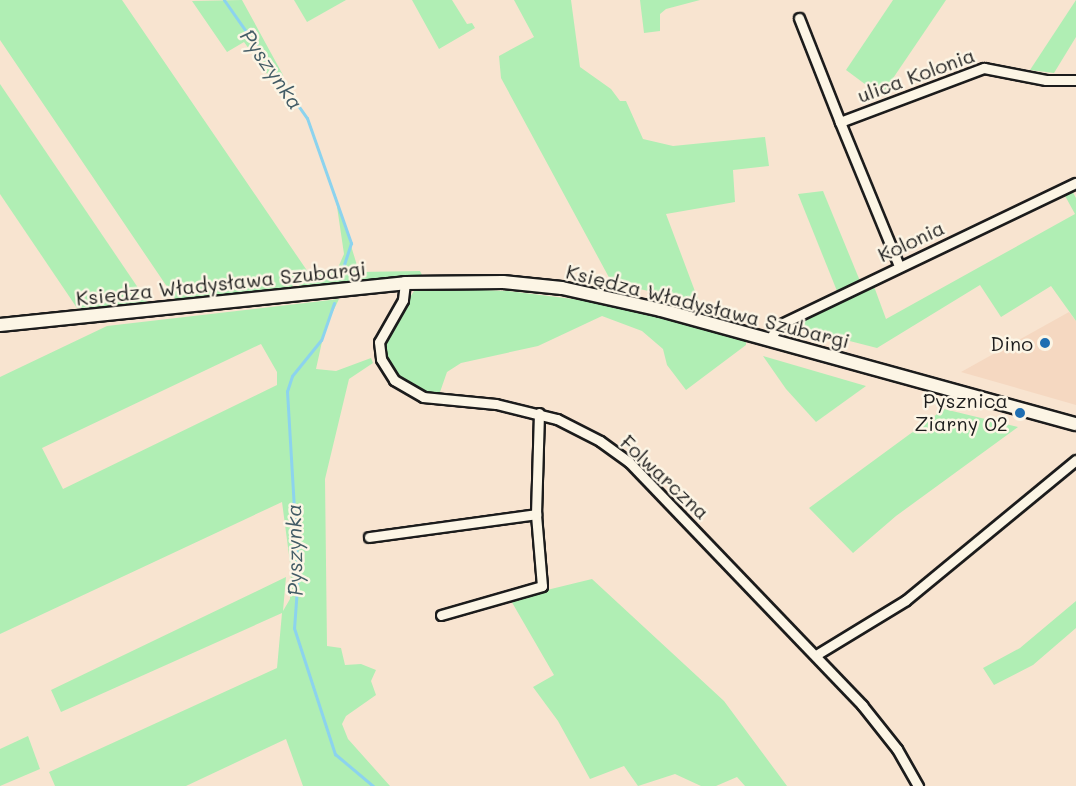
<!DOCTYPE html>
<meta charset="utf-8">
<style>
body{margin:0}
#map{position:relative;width:1076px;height:786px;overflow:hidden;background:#f8e4d0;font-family:Mali,sans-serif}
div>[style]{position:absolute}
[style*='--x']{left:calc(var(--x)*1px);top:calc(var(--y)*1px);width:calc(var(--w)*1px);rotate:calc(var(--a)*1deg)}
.built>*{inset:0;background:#f5d8c1}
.green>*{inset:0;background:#b0eeb4}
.stream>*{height:3px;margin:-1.5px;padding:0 1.5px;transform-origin:1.5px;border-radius:1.5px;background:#8cd3ee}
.roads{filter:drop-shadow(2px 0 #1c1c1c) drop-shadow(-2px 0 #1c1c1c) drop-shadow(0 2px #1c1c1c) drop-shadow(0 -2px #1c1c1c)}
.minor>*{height:9px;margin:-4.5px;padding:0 4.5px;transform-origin:4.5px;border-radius:4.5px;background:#fcf5e5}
.tertiary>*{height:12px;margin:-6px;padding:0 6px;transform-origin:6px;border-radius:6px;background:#fcf5e5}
.dots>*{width:16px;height:16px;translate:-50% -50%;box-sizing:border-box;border:3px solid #fcf5e5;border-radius:50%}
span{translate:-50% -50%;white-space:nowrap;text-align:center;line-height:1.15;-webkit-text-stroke:5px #fcf5e5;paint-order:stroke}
.street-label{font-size:20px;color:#1c1c1c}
.poi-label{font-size:20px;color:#1c1c1c}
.right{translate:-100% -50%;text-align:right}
.water-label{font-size:21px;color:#435c66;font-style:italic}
</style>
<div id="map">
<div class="built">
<i style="clip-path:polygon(1069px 312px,1076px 321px,1076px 405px,961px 372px)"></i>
</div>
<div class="green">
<i style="clip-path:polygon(0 0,122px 0,308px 272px,295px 276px,292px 288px,176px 300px,0 40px)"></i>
<i style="clip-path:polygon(242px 0,283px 75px,276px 86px,244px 42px,227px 52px,192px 1px)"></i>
<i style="clip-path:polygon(294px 0,346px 0,307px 22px)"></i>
<i style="clip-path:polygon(412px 0,452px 0,467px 24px,472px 23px,475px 28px,439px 49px)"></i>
<i style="clip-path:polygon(514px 0,571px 0,580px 67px,611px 89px,620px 101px,626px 101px,643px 139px,673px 146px,765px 137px,769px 166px,733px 170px,735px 202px,666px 214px,699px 302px,612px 283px,501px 78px,499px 56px,534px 37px)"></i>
<i style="clip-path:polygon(640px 0,700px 0,666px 9px,660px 14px,660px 31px,644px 33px)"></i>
<i style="clip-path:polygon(893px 0,946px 0,881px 96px,846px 70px)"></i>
<i style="clip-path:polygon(1076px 0,1076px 37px,1054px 73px,1030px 70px)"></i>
<i style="clip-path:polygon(0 84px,149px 304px,77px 308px,0 194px)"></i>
<i style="clip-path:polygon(1071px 189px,1076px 198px,1076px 321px,1051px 286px,1001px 317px,980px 285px,877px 348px,787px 325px,872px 281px,886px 319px,1075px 214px,1064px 194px)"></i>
<i style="clip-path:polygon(823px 191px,860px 281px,837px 291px,798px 194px)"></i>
<i style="clip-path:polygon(335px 193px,359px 272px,420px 271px,422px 275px,299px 286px,300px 281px,337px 270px,344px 254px)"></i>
<i style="clip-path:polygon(456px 289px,508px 291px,622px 305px,746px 341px,746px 345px,686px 390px,667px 365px,663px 349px,642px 331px,602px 316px,538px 346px,461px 363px,447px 372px,439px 395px,424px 393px,398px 379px,388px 367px,382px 351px,384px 338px,414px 291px)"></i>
<i style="clip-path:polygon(evenodd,339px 299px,325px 328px,316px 369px,336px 371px,371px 358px,373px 363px,349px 379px,325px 479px,327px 646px,341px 648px,345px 665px,361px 664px,376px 670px,371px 681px,376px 695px,346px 716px,342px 724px,348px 739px,390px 786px,303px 786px,286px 739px,186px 786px,55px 786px,49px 772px,277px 668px,282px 613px,61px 712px,51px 690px,286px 577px,283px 611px,290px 599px,291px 570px,282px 502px,0 634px,0 377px,107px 326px,339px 299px,261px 344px,277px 372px,277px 385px,63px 489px,42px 448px,261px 344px)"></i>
<i style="clip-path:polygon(763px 356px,866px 386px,816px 422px,786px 389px)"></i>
<i style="clip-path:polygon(944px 409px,1018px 427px,896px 516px,853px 553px,809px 508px)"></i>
<i style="clip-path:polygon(592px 579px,724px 701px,787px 786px,745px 786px,737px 777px,716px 786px,701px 786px,675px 774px,638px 786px,624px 766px,590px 779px,558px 721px,533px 687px,554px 675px,510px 599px)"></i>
<i style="clip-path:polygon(1076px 601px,1076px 628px,1033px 665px,994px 685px,983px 668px,1020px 648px)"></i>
<i style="clip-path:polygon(28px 736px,40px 769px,0 786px,0 749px)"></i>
</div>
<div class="stream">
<i style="--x:224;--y:0;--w:144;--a:54.9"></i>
<i style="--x:307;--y:118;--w:133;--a:70.6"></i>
<i style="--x:351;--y:243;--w:36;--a:108"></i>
<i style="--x:334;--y:303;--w:39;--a:109"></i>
<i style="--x:321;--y:340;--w:46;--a:128.9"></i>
<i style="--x:292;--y:376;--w:16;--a:108"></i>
<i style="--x:287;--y:391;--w:183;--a:86.6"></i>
<i style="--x:298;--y:574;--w:54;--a:94.2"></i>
<i style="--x:294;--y:628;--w:133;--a:72"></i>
<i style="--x:335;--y:754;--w:50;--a:40.1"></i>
</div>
<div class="roads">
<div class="minor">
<i style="--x:799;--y:18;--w:112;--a:68.5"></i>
<i style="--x:899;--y:266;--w:156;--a:-112.3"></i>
<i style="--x:840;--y:122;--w:154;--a:-20.6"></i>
<i style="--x:984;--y:68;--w:63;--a:11"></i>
<i style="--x:1046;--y:80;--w:30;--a:0"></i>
<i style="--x:405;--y:283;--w:17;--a:97"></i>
<i style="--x:403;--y:300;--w:48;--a:119.7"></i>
<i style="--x:379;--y:342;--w:17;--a:83"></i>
<i style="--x:381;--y:359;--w:25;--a:58"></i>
<i style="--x:394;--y:380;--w:34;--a:30"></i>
<i style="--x:423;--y:397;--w:73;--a:5.5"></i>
<i style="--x:496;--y:404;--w:63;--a:13.8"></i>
<i style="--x:557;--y:419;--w:48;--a:27.1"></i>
<i style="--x:600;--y:441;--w:36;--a:36"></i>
<i style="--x:629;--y:462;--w:337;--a:46.2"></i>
<i style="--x:862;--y:705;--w:56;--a:51.5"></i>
<i style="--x:897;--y:749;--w:43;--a:60.4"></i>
<i style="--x:769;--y:340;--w:18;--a:-56"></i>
<i style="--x:779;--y:325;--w:329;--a:-25.6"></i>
<i style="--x:369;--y:537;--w:169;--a:-7.8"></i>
<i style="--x:441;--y:615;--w:105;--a:-16"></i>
<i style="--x:542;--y:586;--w:72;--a:-94.8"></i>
<i style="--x:536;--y:514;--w:101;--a:-88.3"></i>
<i style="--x:816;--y:655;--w:105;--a:-31.4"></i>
<i style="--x:906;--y:600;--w:220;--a:-39.5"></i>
</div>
<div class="tertiary">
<i style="--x:0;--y:325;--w:407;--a:-5.9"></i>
<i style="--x:405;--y:283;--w:98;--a:-0.6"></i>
<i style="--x:503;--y:282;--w:59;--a:5.8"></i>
<i style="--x:562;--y:288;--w:101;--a:12.5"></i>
<i style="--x:661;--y:310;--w:430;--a:15.4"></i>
</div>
</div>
<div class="dots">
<i style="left:1045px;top:343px;background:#1f6fb2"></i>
<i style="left:1020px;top:413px;background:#1f6fb2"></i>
</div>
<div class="street-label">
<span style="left:916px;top:75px;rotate:-20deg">ulica Kolonia</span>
<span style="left:911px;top:241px;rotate:-25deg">Kolonia</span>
<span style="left:221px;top:283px;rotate:-6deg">Księdza Władysława Szubargi</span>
<span style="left:708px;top:306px;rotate:14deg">Księdza Władysława Szubargi</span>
<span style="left:665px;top:477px;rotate:43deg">Folwarczna</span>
</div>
<div class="poi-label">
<span class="right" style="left:1033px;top:343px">Dino</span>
<span class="right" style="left:1008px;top:412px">Pysznica<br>Ziarny 02</span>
</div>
<div class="water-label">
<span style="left:272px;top:69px;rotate:55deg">Pyszynka</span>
<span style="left:294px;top:550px;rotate:-91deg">Pyszynka</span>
</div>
</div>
